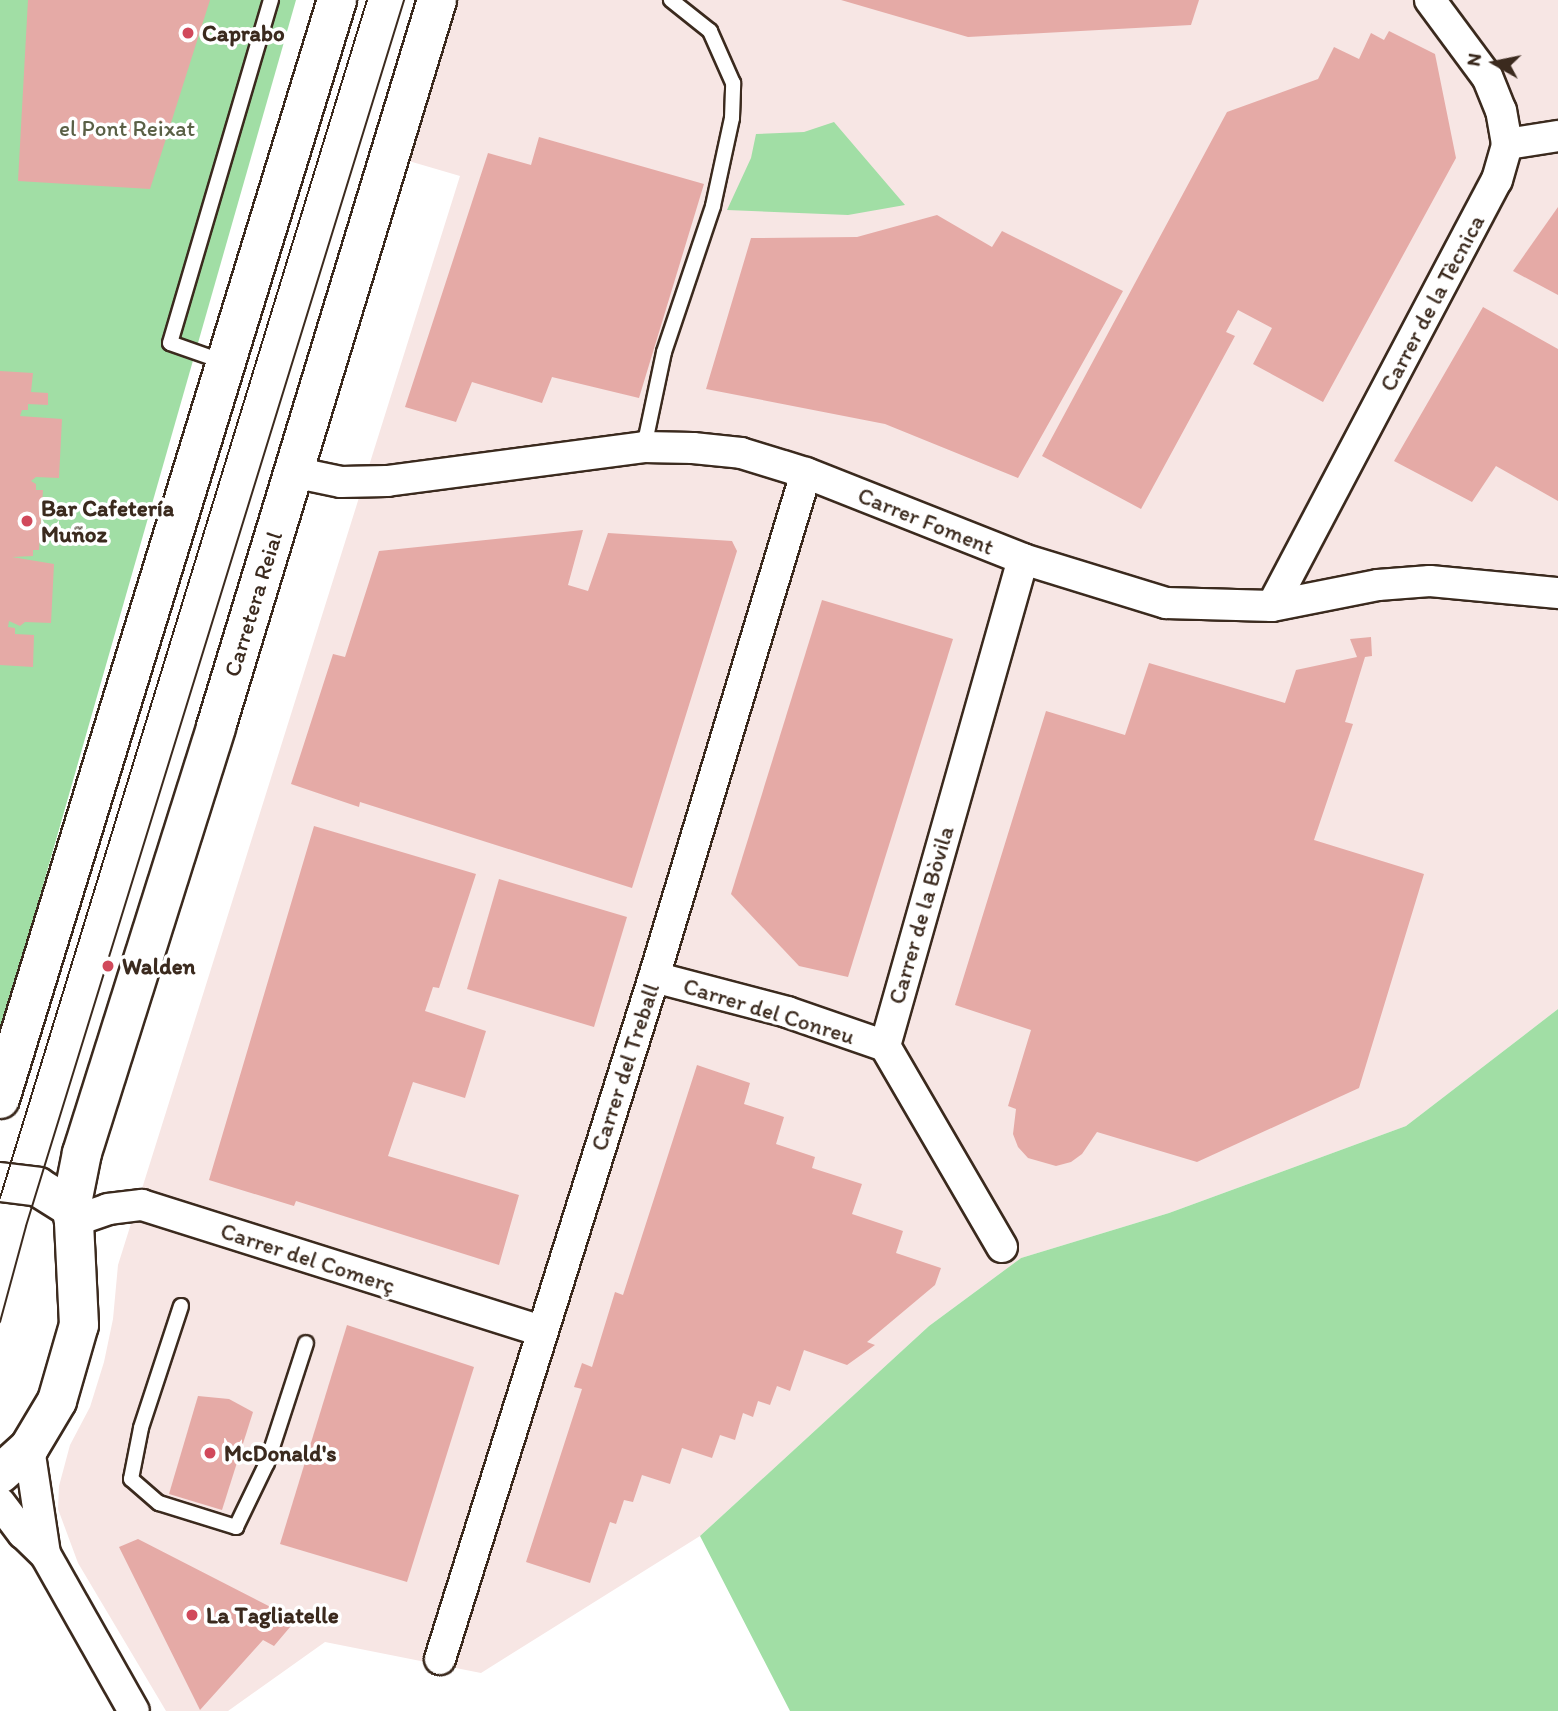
<!DOCTYPE html>
<meta charset="utf-8">
<style>
body{margin:0}
#map{position:relative;width:1558px;height:1711px;overflow:hidden;background:#fff;font-family:Itim,sans-serif}
div>[style]{position:absolute}
[style*='--x']{left:calc(var(--x)*1px);top:calc(var(--y)*1px);width:calc(var(--w)*1px);rotate:calc(var(--a)*1deg)}
.built>*{inset:0;background:#f7e6e4}
.green>*{inset:0;background:#a1dea5}
.building>*{inset:0;background:#e5aaa6}
.roads{filter:drop-shadow(2px 0 #3b2a1e) drop-shadow(-2px 0 #3b2a1e) drop-shadow(0 2px #3b2a1e) drop-shadow(0 -2px #3b2a1e)}
.service>*{height:14px;margin:-7px;padding:0 7px;transform-origin:7px;border-radius:7px;background:#fff}
.minor>*{height:30px;margin:-15px;padding:0 15px;transform-origin:15px;border-radius:15px;background:#fff}
.primary>*{height:38px;margin:-19px;padding:0 19px;transform-origin:19px;border-radius:19px;background:#fff}
.tram>*{height:2px;margin:-1px;padding:0 1px;transform-origin:1px;border-radius:1px;background:#3b2a1e}
.dots>*{width:19px;height:19px;translate:-50% -50%;box-sizing:border-box;border:4px solid #fff;border-radius:50%}
span{translate:-50% -50%;white-space:nowrap;text-align:center;line-height:1.15;-webkit-text-stroke:7px #fff;paint-order:stroke}
.poi-label{font-size:23px;color:#3b2a1e;font-weight:700}
.left{translate:0 -50%;text-align:left}
.park-label{font-size:23px;color:#5a6046}
.street-label{font-size:23px;color:#3b2a1e}
.north{position:absolute;left:1460px;top:28px;width:70px;height:70px;-webkit-text-stroke:5px #fff;paint-order:stroke;rotate:279deg;font-size:19px;font-weight:700;line-height:28px;text-align:center;color:#3b2a1e}
.north::after{content:'';display:block;margin:auto;width:24px;height:32px;background:#3b2a1e;clip-path:polygon(50% 0,100% 100%,50% 72%,0 100%)}
</style>
<div id="map">
<div class="built">
<i style="clip-path:polygon(451px 0,1558px 0,1558px 1009px,1406px 1126px,1169px 1213px,1021px 1258px,929px 1326px,700px 1536px,481px 1673px,325px 1642px,228px 1711px,166px 1711px,78px 1563px,58px 1509px,59px 1486px,70px 1445px,90px 1407px,104px 1362px,113px 1319px,118px 1265px,460px 176px,402px 159px)"></i>
</div>
<div class="green">
<i style="clip-path:polygon(0 0,296px 0,0 1036px)"></i>
<i style="clip-path:polygon(834px 122px,905px 205px,848px 215px,727px 210px,751px 158px,756px 134px,804px 132px)"></i>
<i style="clip-path:polygon(1558px 1009px,1558px 1711px,790px 1711px,700px 1536px,929px 1326px,1021px 1258px,1169px 1213px,1406px 1126px)"></i>
</div>
<div class="building">
<i style="clip-path:polygon(28px 0,210px 0,150px 189px,18px 181px)"></i>
<i style="clip-path:polygon(841px 0,1199px 0,1191px 25px,968px 37px)"></i>
<i style="clip-path:polygon(1389px 31px,1435px 54px,1456px 158px,1323px 402px,1253px 364px,1272px 328px,1238px 310px,1226px 332px,1235px 336px,1141px 509px,1042px 456px,1227px 112px,1318px 79px,1334px 47px,1359px 59px,1371px 33px,1384px 40px)"></i>
<i style="clip-path:polygon(539px 137px,704px 184px,639px 398px,552px 377px,542px 403px,472px 382px,456px 422px,405px 407px,488px 153px,531px 165px)"></i>
<i style="clip-path:polygon(1558px 207px,1558px 295px,1513px 271px)"></i>
<i style="clip-path:polygon(937px 215px,992px 247px,1002px 231px,1123px 291px,1018px 478px,885px 424px,706px 389px,751px 238px,857px 237px)"></i>
<i style="clip-path:polygon(1483px 307px,1558px 349px,1558px 501px,1496px 466px,1472px 502px,1394px 461px)"></i>
<i style="clip-path:polygon(0 371px,33px 373px,31px 392px,48px 393px,48px 405px,28px 404px,28px 410px,22px 410px,20px 416px,62px 419px,59px 478px,36px 477px,31px 481px,36px 484px,36px 490px,43px 490px,39px 550px,33px 550px,33px 556px,12px 557px,54px 564px,51px 623px,25px 622px,20px 626px,9px 621px,8px 627px,15px 628px,15px 634px,34px 635px,33px 667px,0 665px)"></i>
<i style="clip-path:polygon(583px 530px,568px 585px,588px 591px,608px 533px,732px 541px,737px 551px,632px 888px,360px 802px,359px 807px,291px 784px,333px 654px,345px 657px,379px 551px)"></i>
<i style="clip-path:polygon(822px 600px,953px 639px,848px 977px,799px 966px,731px 894px)"></i>
<i style="clip-path:polygon(1371px 637px,1372px 656px,1365px 657px,1345px 722px,1353px 724px,1314px 840px,1424px 874px,1359px 1088px,1197px 1162px,1097px 1132px,1082px 1154px,1071px 1162px,1056px 1166px,1028px 1158px,1018px 1147px,1013px 1134px,1016px 1109px,1008px 1106px,1031px 1030px,955px 1005px,1046px 711px,1125px 735px,1149px 663px,1285px 703px,1296px 670px,1357px 657px,1350px 639px)"></i>
<i style="clip-path:polygon(314px 826px,476px 874px,439px 988px,433px 987px,425px 1011px,486px 1031px,465px 1098px,413px 1082px,388px 1156px,519px 1195px,499px 1265px,296px 1201px,294px 1206px,209px 1180px)"></i>
<i style="clip-path:polygon(499px 879px,627px 917px,594px 1027px,467px 989px)"></i>
<i style="clip-path:polygon(697px 1065px,750px 1083px,744px 1104px,784px 1117px,776px 1144px,815px 1157px,812px 1168px,862px 1184px,852px 1214px,903px 1231px,896px 1253px,941px 1268px,935px 1285px,867px 1342px,875px 1345px,847px 1365px,804px 1350px,790px 1391px,777px 1386px,770px 1405px,758px 1401px,753px 1417px,743px 1413px,735px 1440px,720px 1435px,712px 1458px,682px 1448px,670px 1484px,642px 1475px,633px 1502px,624px 1500px,616px 1524px,610px 1522px,590px 1583px,526px 1562px,582px 1389px,574px 1387px,582px 1363px,592px 1367px,615px 1292px,623px 1295px)"></i>
<i style="clip-path:polygon(347px 1325px,474px 1367px,407px 1582px,280px 1544px)"></i>
<i style="clip-path:polygon(198px 1396px,229px 1399px,253px 1412px,222px 1510px,169px 1494px)"></i>
<i style="clip-path:polygon(138px 1539px,296px 1620px,274px 1646px,263px 1640px,200px 1710px,119px 1547px)"></i>
</div>
<div class="roads">
<div class="service">
<i style="--x:224;--y:362;--w:57;--a:-160.6"></i>
<i style="--x:170;--y:343;--w:358;--a:-73.6"></i>
<i style="--x:644;--y:447;--w:97;--a:-78.1"></i>
<i style="--x:664;--y:352;--w:154;--a:-71.4"></i>
<i style="--x:713;--y:206;--w:90;--a:-77.8"></i>
<i style="--x:732;--y:118;--w:35;--a:-88"></i>
<i style="--x:733;--y:83;--w:57;--a:-113.9"></i>
<i style="--x:710;--y:31;--w:50;--a:-141.5"></i>
<i style="--x:181;--y:1306;--w:128;--a:108.2"></i>
<i style="--x:141;--y:1428;--w:52;--a:101.1"></i>
<i style="--x:131;--y:1479;--w:37;--a:41"></i>
<i style="--x:159;--y:1503;--w:81;--a:17.3"></i>
<i style="--x:236;--y:1527;--w:71;--a:-64.2"></i>
<i style="--x:267;--y:1463;--w:126;--a:-72"></i>
</div>
<div class="minor">
<i style="--x:1507;--y:144;--w:52;--a:-8.9"></i>
<i style="--x:293;--y:472;--w:49;--a:11.8"></i>
<i style="--x:341;--y:482;--w:46;--a:-1.2"></i>
<i style="--x:387;--y:481;--w:259;--a:-7.5"></i>
<i style="--x:644;--y:447;--w:49;--a:1.2"></i>
<i style="--x:693;--y:448;--w:48;--a:5.9"></i>
<i style="--x:741;--y:453;--w:68;--a:17.1"></i>
<i style="--x:806;--y:473;--w:233;--a:21.6"></i>
<i style="--x:1023;--y:559;--w:150;--a:17.1"></i>
<i style="--x:1166;--y:603;--w:106;--a:1.6"></i>
<i style="--x:1272;--y:606;--w:108;--a:-11.2"></i>
<i style="--x:1378;--y:585;--w:52;--a:-4.4"></i>
<i style="--x:1430;--y:581;--w:129;--a:5.4"></i>
<i style="--x:1272;--y:606;--w:482;--a:-62.2"></i>
<i style="--x:1497;--y:180;--w:37;--a:-74"></i>
<i style="--x:1507;--y:144;--w:34;--a:-100"></i>
<i style="--x:1501;--y:111;--w:37;--a:-112"></i>
<i style="--x:1487;--y:77;--w:96;--a:-126.5"></i>
<i style="--x:654;--y:977;--w:138;--a:14.7"></i>
<i style="--x:787;--y:1012;--w:104;--a:19.1"></i>
<i style="--x:74;--y:1221;--w:36;--a:-19"></i>
<i style="--x:108;--y:1209;--w:34;--a:-7"></i>
<i style="--x:142;--y:1205;--w:418;--a:17.5"></i>
<i style="--x:1002;--y:1247;--w:233;--a:-120.2"></i>
<i style="--x:885;--y:1046;--w:506;--a:-74.18"></i>
<i style="--x:29;--y:1448;--w:107;--a:81.4"></i>
<i style="--x:0;--y:1503;--w:38;--a:53"></i>
<i style="--x:23;--y:1533;--w:30;--a:44"></i>
<i style="--x:45;--y:1554;--w:180;--a:60.5"></i>
<i style="--x:440;--y:1659;--w:715;--a:-72.58"></i>
<i style="--x:654;--y:977;--w:526;--a:-73.22"></i>
</div>
<div class="primary">
<i style="--x:0;--y:1099;--w:1150;--a:-72.95"></i>
<i style="--x:0;--y:1182;--w:38;--a:7"></i>
<i style="--x:38;--y:1187;--w:39;--a:32"></i>
<i style="--x:0;--y:1474;--w:39;--a:-42"></i>
<i style="--x:29;--y:1448;--w:55;--a:-59.2"></i>
<i style="--x:57;--y:1401;--w:79;--a:-73.9"></i>
<i style="--x:79;--y:1325;--w:104;--a:-92.8"></i>
<i style="--x:74;--y:1221;--w:13;--a:-103"></i>
<i style="--x:71;--y:1208;--w:56;--a:-78.7"></i>
<i style="--x:82;--y:1153;--w:447;--a:-72.5"></i>
<i style="--x:216;--y:727;--w:760;--a:-73.09"></i>
</div>
</div>
<div class="tram">
<i style="--x:0;--y:1198;--w:1253;--a:-72.97"></i>
<i style="--x:0;--y:1322;--w:99;--a:-74.8"></i>
<i style="--x:26;--y:1226;--w:1283;--a:-72.86"></i>
</div>
<div class="dots">
<i style="left:188px;top:33px;background:#d1495b"></i>
<i style="left:27px;top:521px;background:#d1495b"></i>
<i style="left:108px;top:966px;background:#d1495b"></i>
<i style="left:210px;top:1453px;background:#d1495b"></i>
<i style="left:192px;top:1615px;background:#d1495b"></i>
</div>
<div class="poi-label">
<span class="left" style="left:202px;top:33px">Caprabo</span>
<span class="left" style="left:41px;top:521px">Bar Cafetería<br>Muñoz</span>
<span class="left" style="left:122px;top:966px">Walden</span>
<span class="left" style="left:224px;top:1453px">McDonald's</span>
<span class="left" style="left:206px;top:1615px">La Tagliatelle</span>
</div>
<div class="park-label">
<span style="left:127px;top:128px">el Pont Reixat</span>
</div>
<div class="street-label">
<span style="left:1432px;top:303px;rotate:-62deg">Carrer de la Tècnica</span>
<span style="left:926px;top:521px;rotate:22deg">Carrer Foment</span>
<span style="left:253px;top:604px;rotate:-73deg">Carretera Reial</span>
<span style="left:921px;top:915px;rotate:-74deg">Carrer de la Bòvila</span>
<span style="left:769px;top:1011px;rotate:17deg">Carrer del Conreu</span>
<span style="left:625px;top:1067px;rotate:-72deg">Carrer del Treball</span>
<span style="left:308px;top:1258px;rotate:18deg">Carrer del Comerç</span>
</div>
<div class="north">N</div>
</div>
